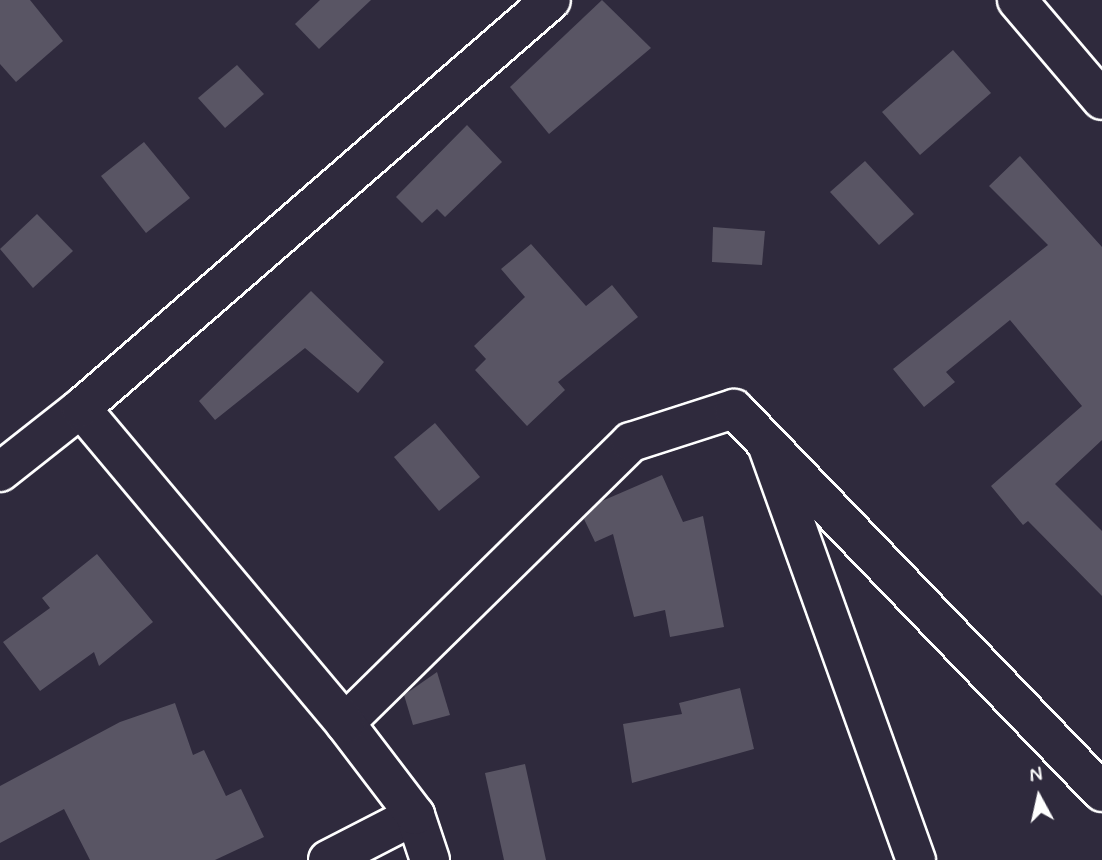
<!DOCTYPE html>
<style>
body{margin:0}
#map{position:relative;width:1102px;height:860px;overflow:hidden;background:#2f2a3d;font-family:Mynerve,sans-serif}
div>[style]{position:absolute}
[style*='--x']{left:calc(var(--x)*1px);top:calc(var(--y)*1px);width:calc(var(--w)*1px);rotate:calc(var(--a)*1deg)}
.building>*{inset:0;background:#595564}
.roads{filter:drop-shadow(2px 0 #fff) drop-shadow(-2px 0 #fff) drop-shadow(0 2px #fff) drop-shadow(0 -2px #fff)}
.street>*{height:38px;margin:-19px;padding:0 19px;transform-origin:19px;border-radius:19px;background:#2f2a3d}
.secondary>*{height:38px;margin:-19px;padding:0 19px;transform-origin:19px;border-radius:19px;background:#2f2a3d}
span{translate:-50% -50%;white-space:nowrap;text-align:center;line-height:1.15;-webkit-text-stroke:5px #2f2a3d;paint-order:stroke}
.north{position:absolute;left:1004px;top:762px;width:70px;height:70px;-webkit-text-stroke:5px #2f2a3d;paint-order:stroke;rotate:352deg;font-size:19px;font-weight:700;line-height:28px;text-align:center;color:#fff}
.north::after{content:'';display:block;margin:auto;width:24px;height:32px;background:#fff;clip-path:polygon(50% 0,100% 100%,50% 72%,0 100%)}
</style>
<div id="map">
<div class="building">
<i style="clip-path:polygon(0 0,30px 0,63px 41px,16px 82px,0 64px)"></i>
<i style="clip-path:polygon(320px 0,371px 0,319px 49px,295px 24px)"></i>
<i style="clip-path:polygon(602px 0,651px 48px,549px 134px,510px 87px)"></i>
<i style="clip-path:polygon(953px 50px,991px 93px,920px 155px,882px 112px)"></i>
<i style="clip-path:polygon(237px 65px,264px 94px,225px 128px,198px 98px)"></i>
<i style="clip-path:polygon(467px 125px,502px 162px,445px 217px,437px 209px,422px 223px,396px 197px)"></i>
<i style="clip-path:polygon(144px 142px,190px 198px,146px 233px,101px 176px)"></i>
<i style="clip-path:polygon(1020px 156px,1102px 247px,1102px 440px,1055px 484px,1102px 531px,1102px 596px,1028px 521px,1023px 525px,991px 486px,1082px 406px,1010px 320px,946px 372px,955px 382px,924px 407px,893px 369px,1048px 245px,989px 186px)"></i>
<i style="clip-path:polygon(865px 161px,914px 214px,879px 245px,830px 192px)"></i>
<i style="clip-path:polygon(37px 214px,73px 251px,33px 288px,0 249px)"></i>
<i style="clip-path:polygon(713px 227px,765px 231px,762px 265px,712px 262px)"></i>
<i style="clip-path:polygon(531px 244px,586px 306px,612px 285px,638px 317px,558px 382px,565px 390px,527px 426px,475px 370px,486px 359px,474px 346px,525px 297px,501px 269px)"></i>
<i style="clip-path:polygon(311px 291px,384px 362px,358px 393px,305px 348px,215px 420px,199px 401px)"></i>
<i style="clip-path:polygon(435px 423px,480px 477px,439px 511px,394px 457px)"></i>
<i style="clip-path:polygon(662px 475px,683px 522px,703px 516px,724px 627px,670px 637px,665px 610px,634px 617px,613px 534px,595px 542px,584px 519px,602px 501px)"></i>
<i style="clip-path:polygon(97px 554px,153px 622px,99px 666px,94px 652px,40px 691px,3px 642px,50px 608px,42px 598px)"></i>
<i style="clip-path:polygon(437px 672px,450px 715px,413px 725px,404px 695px)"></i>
<i style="clip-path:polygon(740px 688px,754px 749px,632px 783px,623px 724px,682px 714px,679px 703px)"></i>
<i style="clip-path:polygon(175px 703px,193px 755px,204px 750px,226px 796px,241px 789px,264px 837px,215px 860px,90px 860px,64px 809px,0 843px,0 786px,120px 722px)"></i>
<i style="clip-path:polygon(525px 764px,546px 860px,504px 860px,485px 773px)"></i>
</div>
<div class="roads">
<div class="street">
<i style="--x:768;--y:447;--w:439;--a:70.3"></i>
<i style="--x:0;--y:472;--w:103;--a:-38.3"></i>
<i style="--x:345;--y:723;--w:401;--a:-44.5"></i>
<i style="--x:631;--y:442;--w:108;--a:-17.8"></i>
<i style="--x:734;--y:409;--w:531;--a:46.14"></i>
<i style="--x:328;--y:860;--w:98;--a:-27.3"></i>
<i style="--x:430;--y:860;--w:47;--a:-108.4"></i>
<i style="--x:415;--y:815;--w:116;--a:-127.3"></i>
<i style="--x:345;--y:723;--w:411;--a:-130"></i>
<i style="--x:81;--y:408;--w:622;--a:-40.96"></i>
</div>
<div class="secondary">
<i style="--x:1017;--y:0;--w:131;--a:49.6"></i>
</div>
</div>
<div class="north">N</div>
</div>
